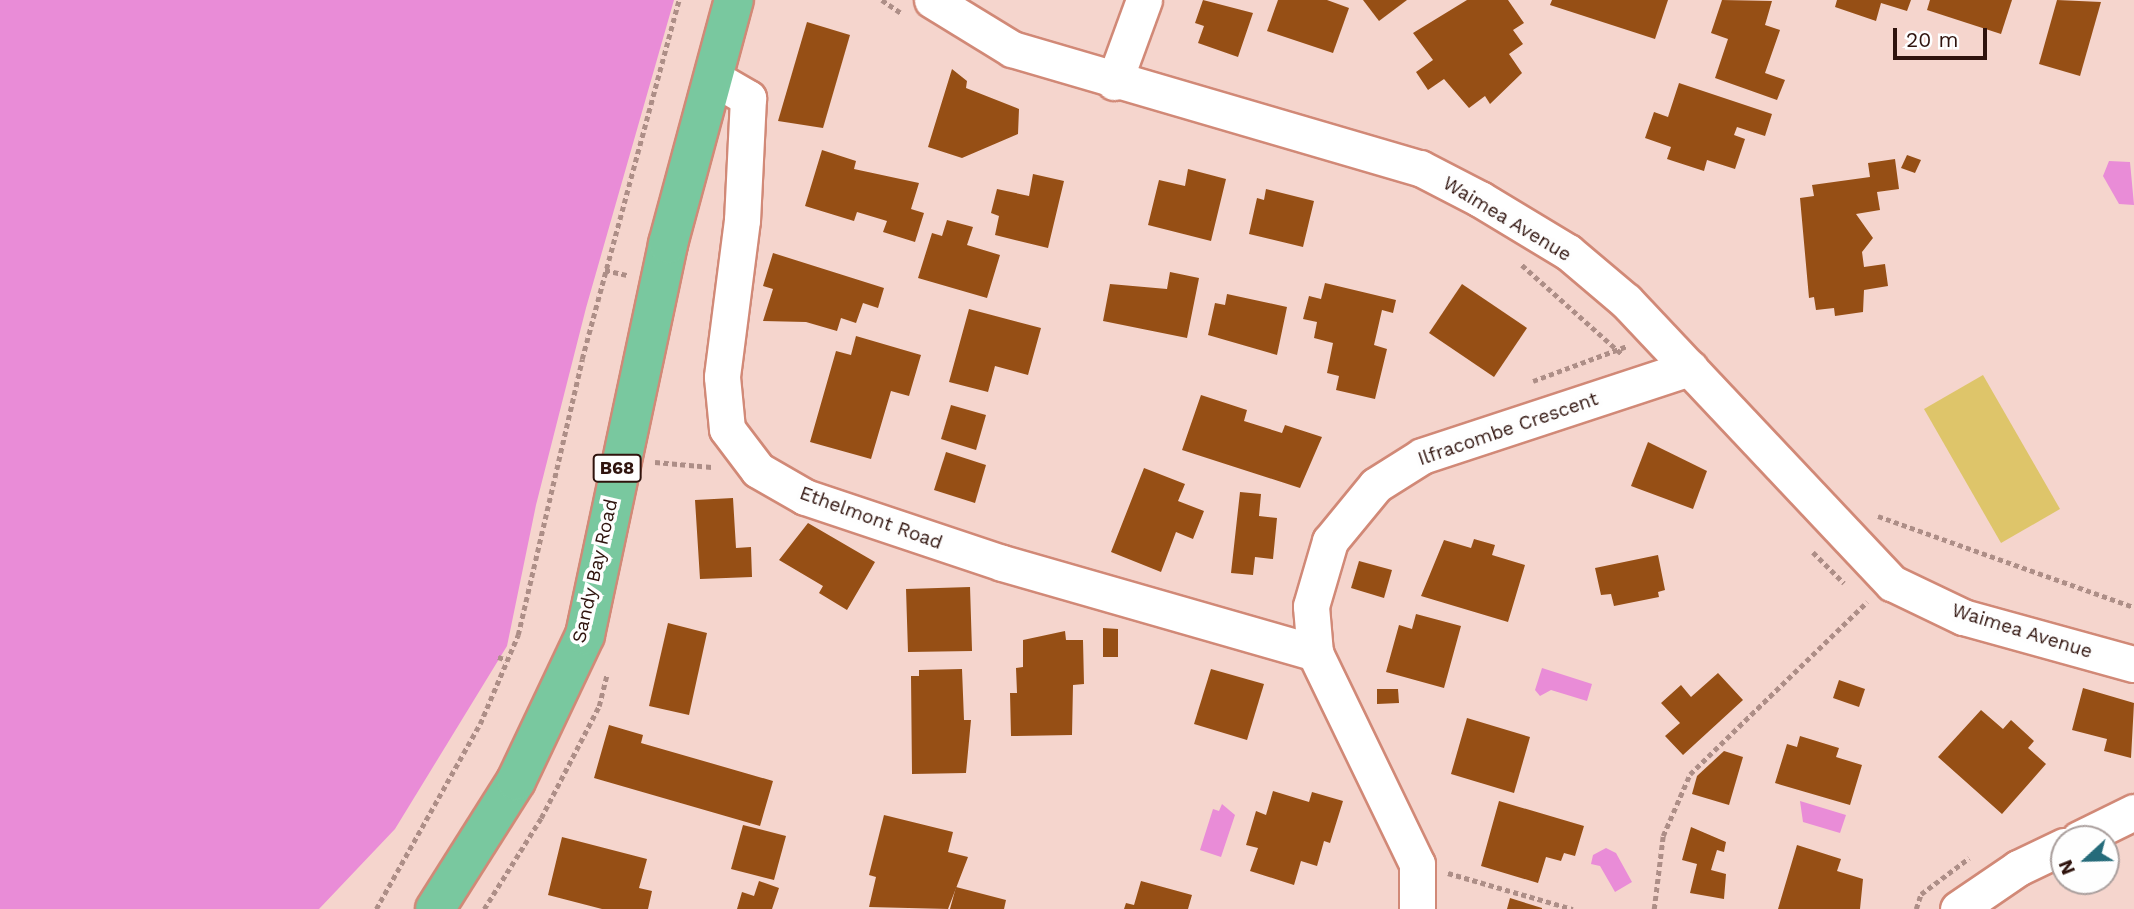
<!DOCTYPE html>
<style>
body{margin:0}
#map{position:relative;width:2134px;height:909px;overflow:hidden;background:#f5d5cd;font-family:"Work Sans",sans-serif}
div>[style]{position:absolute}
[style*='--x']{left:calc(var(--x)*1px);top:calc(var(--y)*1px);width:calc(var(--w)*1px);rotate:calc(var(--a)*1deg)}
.green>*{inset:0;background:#dec56a}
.water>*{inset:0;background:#e98cd7}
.building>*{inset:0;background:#964f15}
.path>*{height:4.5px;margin-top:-2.25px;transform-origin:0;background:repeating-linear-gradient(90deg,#ad8e87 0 5px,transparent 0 8.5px)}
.roads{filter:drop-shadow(2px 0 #d18977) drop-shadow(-2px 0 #d18977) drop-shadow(0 2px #d18977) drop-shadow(0 -2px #d18977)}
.minor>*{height:35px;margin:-17.5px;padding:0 17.5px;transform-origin:17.5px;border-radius:17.5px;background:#fff}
.primary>*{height:38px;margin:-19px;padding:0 19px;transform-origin:19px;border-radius:19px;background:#79c89f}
span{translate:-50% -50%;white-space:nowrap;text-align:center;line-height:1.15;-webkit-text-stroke:7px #fefefe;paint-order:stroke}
.shield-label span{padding:2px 5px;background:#fefefe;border:2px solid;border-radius:5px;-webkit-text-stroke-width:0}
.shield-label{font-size:18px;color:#2f130d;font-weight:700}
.street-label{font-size:19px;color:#2f130d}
.north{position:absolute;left:2050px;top:825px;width:70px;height:70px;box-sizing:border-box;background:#fefefe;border:2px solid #aba09e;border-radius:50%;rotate:248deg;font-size:19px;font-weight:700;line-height:28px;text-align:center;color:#2f130d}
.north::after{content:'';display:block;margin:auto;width:24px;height:32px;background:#256b7a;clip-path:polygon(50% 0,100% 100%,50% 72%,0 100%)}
.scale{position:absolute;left:1893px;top:28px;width:94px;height:32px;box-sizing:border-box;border:4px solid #2f130d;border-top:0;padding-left:9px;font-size:21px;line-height:24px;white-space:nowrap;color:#2f130d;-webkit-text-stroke:5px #fefefe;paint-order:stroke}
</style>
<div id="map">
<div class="green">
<i style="clip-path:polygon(1983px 375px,2060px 509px,2001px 543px,1924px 409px)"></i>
</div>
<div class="water">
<i style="clip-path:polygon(0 0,674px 0,586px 308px,536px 505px,507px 646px,395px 829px,319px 909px,0 909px)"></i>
<i style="clip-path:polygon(2109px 161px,2130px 162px,2134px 205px,2119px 204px,2103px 176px)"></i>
<i style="clip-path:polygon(1542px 668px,1592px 684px,1587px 701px,1551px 690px,1540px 696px,1535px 690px)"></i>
<i style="clip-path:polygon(1800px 801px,1846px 815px,1840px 833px,1803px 822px)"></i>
<i style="clip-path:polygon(1222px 804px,1235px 815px,1221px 857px,1200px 850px,1213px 809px,1219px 811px)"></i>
<i style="clip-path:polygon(1606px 848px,1616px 853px,1632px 882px,1615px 892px,1600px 866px,1591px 864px,1593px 855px)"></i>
</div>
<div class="building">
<i style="clip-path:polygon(1203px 0,1253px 13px,1238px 57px,1198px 43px,1204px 26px,1195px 23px)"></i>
<i style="clip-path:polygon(1278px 0,1327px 0,1349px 8px,1333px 53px,1267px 31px)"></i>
<i style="clip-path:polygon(1363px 0,1407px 0,1379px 21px)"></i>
<i style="clip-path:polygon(1467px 0,1508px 0,1524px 23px,1513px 30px,1523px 44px,1509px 54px,1522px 73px,1490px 104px,1485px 96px,1469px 108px,1444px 79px,1428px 90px,1416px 72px,1433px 60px,1413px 33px)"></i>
<i style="clip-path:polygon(1552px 0,1668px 0,1655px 39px,1550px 5px)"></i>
<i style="clip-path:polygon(1722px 0,1772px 1px,1765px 25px,1780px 30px,1765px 73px,1785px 80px,1777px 100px,1715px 78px,1728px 39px,1711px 33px)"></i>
<i style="clip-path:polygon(1837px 0,1911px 0,1907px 11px,1881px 3px,1876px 21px,1835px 7px)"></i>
<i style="clip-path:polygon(1930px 0,2012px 0,2001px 34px,1927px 10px)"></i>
<i style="clip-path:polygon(2057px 0,2101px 2px,2080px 76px,2039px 64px)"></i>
<i style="clip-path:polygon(807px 22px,850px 35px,823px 128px,778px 121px)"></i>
<i style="clip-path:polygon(952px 69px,967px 81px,966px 88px,1019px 109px,1018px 134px,962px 158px,928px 147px)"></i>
<i style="clip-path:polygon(1679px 83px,1772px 114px,1765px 136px,1737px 127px,1734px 135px,1745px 139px,1735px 169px,1707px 160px,1704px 171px,1667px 159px,1671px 147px,1645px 138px,1654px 112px,1668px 117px)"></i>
<i style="clip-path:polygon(822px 150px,856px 161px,854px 169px,919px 183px,911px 209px,924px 213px,915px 242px,883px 232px,887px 221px,857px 212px,854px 221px,805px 206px)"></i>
<i style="clip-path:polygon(1907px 155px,1921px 160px,1915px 173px,1901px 168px)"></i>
<i style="clip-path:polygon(1895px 159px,1899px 189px,1877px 192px,1880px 210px,1856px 214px,1873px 238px,1862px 252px,1864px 267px,1885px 264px,1888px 286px,1864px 290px,1863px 312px,1835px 316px,1834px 308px,1816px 310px,1814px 297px,1809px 298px,1800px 198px,1814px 196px,1812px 185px,1870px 177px,1868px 163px)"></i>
<i style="clip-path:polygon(1188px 169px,1226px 179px,1211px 241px,1148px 225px,1159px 180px,1185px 186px)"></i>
<i style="clip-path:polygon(1033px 174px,1064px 181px,1048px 248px,995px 235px,999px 216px,991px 213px,997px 189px,1029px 196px)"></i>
<i style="clip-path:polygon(1266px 189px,1314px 201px,1303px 247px,1249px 234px,1257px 198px,1264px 200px)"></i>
<i style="clip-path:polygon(947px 220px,973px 227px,967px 245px,1000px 255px,987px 298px,918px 278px,932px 233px,942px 236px)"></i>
<i style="clip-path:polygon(773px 253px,884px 288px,878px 308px,863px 303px,856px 323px,841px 318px,837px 331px,806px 322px,763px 321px,773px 289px,763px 286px)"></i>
<i style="clip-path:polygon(1170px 272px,1199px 278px,1187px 338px,1103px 321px,1110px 284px,1167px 289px)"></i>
<i style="clip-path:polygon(1325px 283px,1396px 300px,1393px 313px,1382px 310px,1374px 345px,1387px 349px,1375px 399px,1336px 390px,1339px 376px,1327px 373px,1333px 343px,1314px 338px,1317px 322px,1303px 319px,1309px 296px,1321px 299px)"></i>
<i style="clip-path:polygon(1462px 284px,1527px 328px,1494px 377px,1429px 333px)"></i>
<i style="clip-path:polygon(1227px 294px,1287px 307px,1277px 355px,1208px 335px,1215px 303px,1225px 305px)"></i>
<i style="clip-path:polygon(969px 309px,1041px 328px,1028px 375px,995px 366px,988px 392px,949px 382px)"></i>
<i style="clip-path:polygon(856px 336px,921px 355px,909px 396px,891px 391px,871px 459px,810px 442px,836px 351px,851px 355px)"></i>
<i style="clip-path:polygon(1201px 395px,1247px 410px,1244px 421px,1282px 433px,1285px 425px,1322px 437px,1300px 488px,1182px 450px)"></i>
<i style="clip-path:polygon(951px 405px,986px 415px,976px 450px,941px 439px)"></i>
<i style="clip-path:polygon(1648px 442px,1707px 471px,1693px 509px,1631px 486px)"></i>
<i style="clip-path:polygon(946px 452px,986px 465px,975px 503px,934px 490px)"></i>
<i style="clip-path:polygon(1144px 468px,1185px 484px,1178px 501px,1204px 511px,1193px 539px,1176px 532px,1161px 572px,1111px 552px)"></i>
<i style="clip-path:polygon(1240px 492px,1261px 494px,1259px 516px,1277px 518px,1273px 559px,1255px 557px,1253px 575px,1231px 573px)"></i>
<i style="clip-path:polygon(733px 498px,736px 548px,751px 547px,752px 577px,700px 579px,695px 500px)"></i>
<i style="clip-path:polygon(808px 523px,875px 562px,847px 610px,819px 593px,823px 586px,779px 560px)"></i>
<i style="clip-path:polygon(1474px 539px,1495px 545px,1492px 555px,1525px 565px,1508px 622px,1421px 596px,1444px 540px,1471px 548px)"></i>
<i style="clip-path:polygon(1658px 555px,1665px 590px,1658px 592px,1659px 597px,1614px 606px,1611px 594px,1601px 595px,1595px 568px)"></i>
<i style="clip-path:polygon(1359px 561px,1392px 570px,1384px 598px,1351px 588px)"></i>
<i style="clip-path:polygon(970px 587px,972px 651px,908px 652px,906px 589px)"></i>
<i style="clip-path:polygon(1416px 614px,1461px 626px,1444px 688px,1386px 672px,1399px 625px,1412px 629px)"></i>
<i style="clip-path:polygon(668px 623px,707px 633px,689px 715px,649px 706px)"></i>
<i style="clip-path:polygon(1103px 628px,1118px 629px,1118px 657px,1103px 657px)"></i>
<i style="clip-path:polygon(1065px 631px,1066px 640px,1083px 640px,1084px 684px,1073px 685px,1072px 735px,1011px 736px,1010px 693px,1017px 693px,1016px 668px,1023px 667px,1023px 640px)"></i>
<i style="clip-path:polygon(962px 669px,964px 720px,971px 720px,966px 773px,912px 774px,911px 676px,919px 676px,919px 670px)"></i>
<i style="clip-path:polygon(1211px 669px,1264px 684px,1247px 740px,1194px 724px)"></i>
<i style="clip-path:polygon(1718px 673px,1743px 700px,1683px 755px,1665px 736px,1680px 723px,1661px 703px,1681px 685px,1691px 697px)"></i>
<i style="clip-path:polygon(1839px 680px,1865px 689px,1859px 707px,1833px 698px)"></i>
<i style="clip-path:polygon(2083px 688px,2134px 703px,2131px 758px,2104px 751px,2107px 739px,2072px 730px)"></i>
<i style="clip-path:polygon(1377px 689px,1398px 689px,1399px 703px,1377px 704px)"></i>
<i style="clip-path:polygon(1981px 710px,2003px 729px,2011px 720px,2034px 741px,2028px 748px,2046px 764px,2002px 814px,1938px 757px)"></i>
<i style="clip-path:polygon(1467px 718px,1530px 737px,1514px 793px,1451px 774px)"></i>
<i style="clip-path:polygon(609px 725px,643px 735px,641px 743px,773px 781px,760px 826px,594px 778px)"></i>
<i style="clip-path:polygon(1800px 736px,1839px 748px,1836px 757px,1862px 765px,1850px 805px,1775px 783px,1787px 744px,1797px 747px)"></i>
<i style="clip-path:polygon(1724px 751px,1743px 757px,1729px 805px,1692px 794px,1697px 776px)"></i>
<i style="clip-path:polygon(1273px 791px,1309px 802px,1312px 792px,1343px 801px,1330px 843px,1324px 841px,1317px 866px,1301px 861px,1294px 885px,1250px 871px,1258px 848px,1246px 845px,1256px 811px,1266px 815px)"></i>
<i style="clip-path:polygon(1499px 801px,1584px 826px,1575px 856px,1564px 853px,1561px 861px,1546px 857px,1538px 883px,1481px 866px)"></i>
<i style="clip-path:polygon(884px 815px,953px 832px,948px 852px,968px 857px,948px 909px,869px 907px,876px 877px,869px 875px)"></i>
<i style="clip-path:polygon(743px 825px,786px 836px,774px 880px,731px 869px)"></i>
<i style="clip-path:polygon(1691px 827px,1726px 842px,1724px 852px,1717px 850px,1711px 870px,1726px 874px,1724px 899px,1690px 893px,1697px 864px,1682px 860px)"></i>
<i style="clip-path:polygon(562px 837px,647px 859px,639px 888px,652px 891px,648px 909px,602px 909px,548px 895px)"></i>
<i style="clip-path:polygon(1797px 845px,1841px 859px,1837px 871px,1863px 879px,1860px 909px,1778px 909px)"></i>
<i style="clip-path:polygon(759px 881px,779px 888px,772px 909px,737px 909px,742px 892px,754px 896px)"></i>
<i style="clip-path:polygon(1141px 881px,1192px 895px,1188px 909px,1124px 909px,1126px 903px,1134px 905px)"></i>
<i style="clip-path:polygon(956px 887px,1006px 900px,1004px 909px,950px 909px)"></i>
<i style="clip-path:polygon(1510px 898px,1542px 908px,1542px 909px,1507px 909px)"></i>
</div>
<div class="path">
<i style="--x:882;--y:0;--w:23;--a:34"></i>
<i style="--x:1522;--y:265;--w:135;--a:41.7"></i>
<i style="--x:605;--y:270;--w:23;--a:13"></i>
<i style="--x:1533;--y:381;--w:100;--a:-20.4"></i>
<i style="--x:655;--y:462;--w:57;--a:5"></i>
<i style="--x:1878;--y:516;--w:272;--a:19.6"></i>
<i style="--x:1813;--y:552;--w:44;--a:45"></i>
<i style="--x:498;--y:657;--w:9;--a:18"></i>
<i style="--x:1448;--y:873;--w:130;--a:16.1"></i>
<i style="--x:376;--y:909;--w:212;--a:-60.7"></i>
<i style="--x:480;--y:724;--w:97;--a:-66.9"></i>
<i style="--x:518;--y:635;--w:283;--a:-76.9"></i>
<i style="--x:582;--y:359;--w:372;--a:-74.9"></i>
<i style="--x:484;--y:909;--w:107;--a:-57.9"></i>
<i style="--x:541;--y:818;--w:126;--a:-62.6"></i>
<i style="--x:599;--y:706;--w:32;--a:-76"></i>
<i style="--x:1654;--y:909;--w:74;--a:-83"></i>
<i style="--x:1663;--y:836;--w:68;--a:-66.5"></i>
<i style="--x:1690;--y:774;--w:247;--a:-44.2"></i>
<i style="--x:1916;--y:909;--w:16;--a:-72"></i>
<i style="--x:1921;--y:894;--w:60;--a:-36.9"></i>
</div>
<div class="roads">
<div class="minor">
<i style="--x:932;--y:0;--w:94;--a:31.5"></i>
<i style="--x:1012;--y:49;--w:425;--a:16.3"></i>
<i style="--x:1420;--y:168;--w:68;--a:27.3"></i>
<i style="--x:1480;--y:199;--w:103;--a:31.1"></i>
<i style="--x:1568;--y:252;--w:76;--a:40.2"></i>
<i style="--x:1626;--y:301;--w:388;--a:46.7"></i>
<i style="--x:1892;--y:583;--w:79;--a:25.6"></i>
<i style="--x:1963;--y:617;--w:177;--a:15.4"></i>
<i style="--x:712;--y:77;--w:42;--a:30.3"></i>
<i style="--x:748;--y:98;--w:122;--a:92.8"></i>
<i style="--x:742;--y:220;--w:158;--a:97.3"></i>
<i style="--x:722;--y:377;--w:52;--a:84.5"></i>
<i style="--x:727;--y:429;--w:51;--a:52.9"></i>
<i style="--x:758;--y:470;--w:54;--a:29.9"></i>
<i style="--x:805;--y:497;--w:208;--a:18.5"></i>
<i style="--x:1002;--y:563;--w:326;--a:16"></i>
<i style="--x:1114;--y:82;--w:87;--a:-69.9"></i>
<i style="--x:2079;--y:839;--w:61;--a:-26.1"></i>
<i style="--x:1417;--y:909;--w:45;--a:-90"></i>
<i style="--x:1417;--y:864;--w:234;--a:-115.8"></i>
<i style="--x:1315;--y:653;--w:47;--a:-94.9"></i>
<i style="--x:1311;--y:606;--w:68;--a:-73.7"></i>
<i style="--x:1330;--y:541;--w:72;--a:-50.6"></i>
<i style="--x:1376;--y:485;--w:54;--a:-32.2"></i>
<i style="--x:1422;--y:456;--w:282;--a:-18.2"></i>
<i style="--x:1958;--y:909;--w:73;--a:-34.3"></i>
<i style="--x:2018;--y:868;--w:51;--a:-25.6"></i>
</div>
<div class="primary">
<i style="--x:435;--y:909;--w:151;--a:-57.7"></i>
<i style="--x:516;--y:781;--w:161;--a:-64.7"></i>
<i style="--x:585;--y:635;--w:400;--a:-78"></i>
<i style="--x:668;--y:244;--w:253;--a:-74.9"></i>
</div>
</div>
<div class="shield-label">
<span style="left:617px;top:468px">B68</span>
</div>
<div class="street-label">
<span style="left:1507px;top:219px;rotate:31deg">Waimea Avenue</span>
<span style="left:1508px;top:429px;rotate:-19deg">Ilfracombe Crescent</span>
<span style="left:871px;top:518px;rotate:20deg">Ethelmont Road</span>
<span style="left:595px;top:571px;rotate:-77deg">Sandy Bay Road</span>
<span style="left:2022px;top:631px;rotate:17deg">Waimea Avenue</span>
</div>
<div class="north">N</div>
<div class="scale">20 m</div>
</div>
